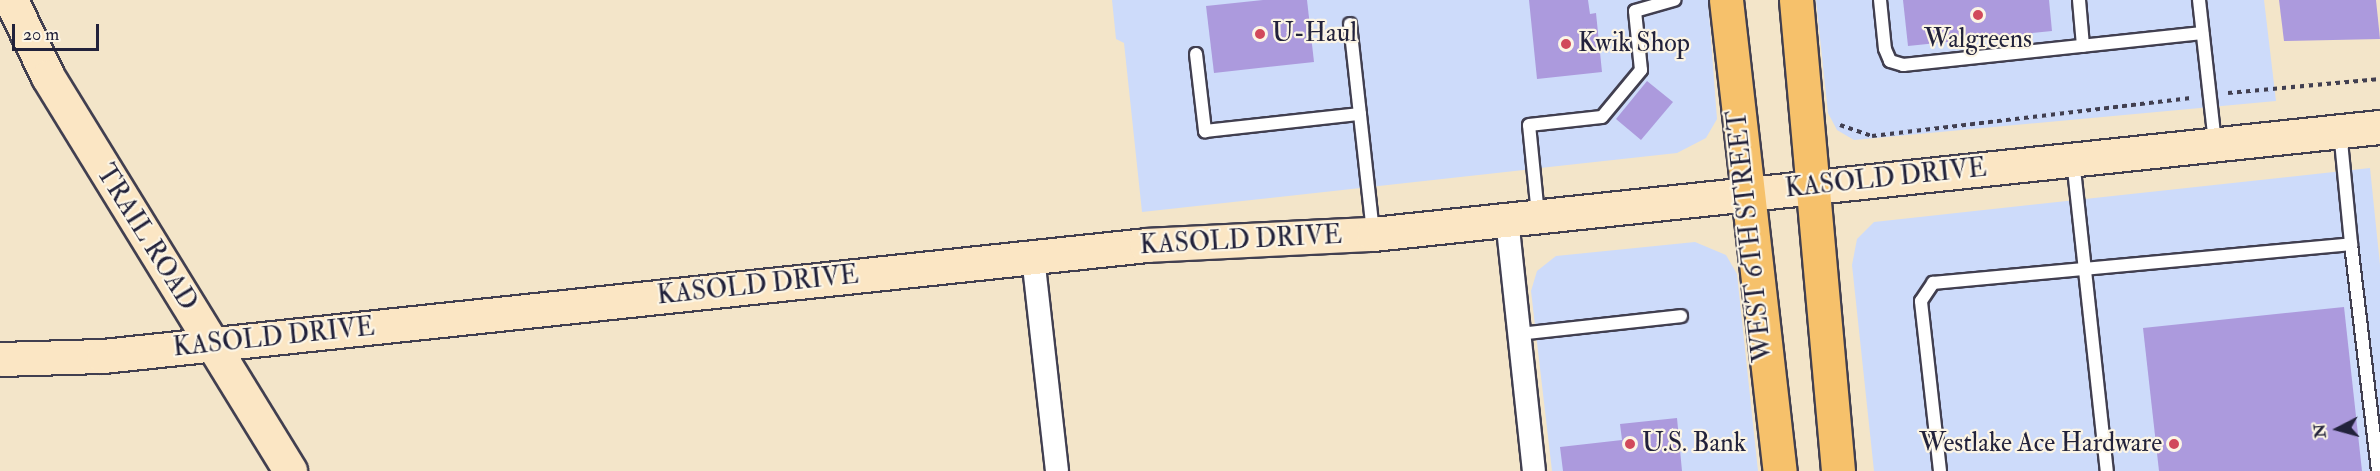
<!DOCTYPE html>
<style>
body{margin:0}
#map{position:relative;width:2380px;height:471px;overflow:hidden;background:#f3e5c9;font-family:"IM FELL Double Pica",serif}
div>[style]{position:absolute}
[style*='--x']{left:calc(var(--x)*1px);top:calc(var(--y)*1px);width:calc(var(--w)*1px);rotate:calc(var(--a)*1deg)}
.built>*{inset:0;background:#cddbfa}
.building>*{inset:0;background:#ac9add}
.path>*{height:4px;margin-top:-2px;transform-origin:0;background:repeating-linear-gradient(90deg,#413f50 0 4.5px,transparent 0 9px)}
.roads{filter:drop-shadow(2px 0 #413f50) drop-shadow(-2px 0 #413f50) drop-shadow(0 2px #413f50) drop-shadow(0 -2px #413f50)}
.lane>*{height:12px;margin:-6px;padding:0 6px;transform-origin:6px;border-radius:6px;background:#fff}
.street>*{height:22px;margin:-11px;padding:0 11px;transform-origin:11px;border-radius:11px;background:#fff}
.secondary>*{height:33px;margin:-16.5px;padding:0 16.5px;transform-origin:16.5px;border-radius:16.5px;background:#fbe6c4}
.primary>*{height:33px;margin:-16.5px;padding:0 16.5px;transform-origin:16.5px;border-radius:16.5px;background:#f6c16b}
.dots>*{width:16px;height:16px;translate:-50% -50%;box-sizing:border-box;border:3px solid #fcf5e5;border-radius:50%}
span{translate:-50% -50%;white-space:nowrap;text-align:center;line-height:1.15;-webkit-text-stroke:4.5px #fcf5e5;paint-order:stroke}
.poi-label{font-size:26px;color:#22223b}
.left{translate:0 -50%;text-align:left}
.right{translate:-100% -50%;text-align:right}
.street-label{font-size:26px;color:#22223b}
.north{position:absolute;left:2308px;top:399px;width:60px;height:60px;-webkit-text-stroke:4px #fcf5e5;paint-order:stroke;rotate:264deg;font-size:16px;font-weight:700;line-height:24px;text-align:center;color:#22223b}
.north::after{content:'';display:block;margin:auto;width:21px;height:27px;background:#22223b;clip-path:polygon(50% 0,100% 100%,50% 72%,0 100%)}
.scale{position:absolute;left:12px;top:24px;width:87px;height:27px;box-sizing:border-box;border:3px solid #22223b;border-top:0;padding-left:8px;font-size:18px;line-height:21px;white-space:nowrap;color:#22223b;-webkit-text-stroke:4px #fcf5e5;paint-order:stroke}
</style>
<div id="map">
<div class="built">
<i style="clip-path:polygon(1112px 0,1708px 0,1717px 119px,1706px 138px,1677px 153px,1142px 212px,1124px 43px,1116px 39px)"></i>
<i style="clip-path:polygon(1816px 0,2264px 0,2276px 101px,1854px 140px,1837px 130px,1828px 113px)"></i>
<i style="clip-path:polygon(2370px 168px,2380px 265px,2380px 471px,1874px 471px,1852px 265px,1857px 239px,1874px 222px)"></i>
<i style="clip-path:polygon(1695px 242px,1726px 255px,1737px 274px,1758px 471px,1552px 471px,1531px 291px,1537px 271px,1556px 256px)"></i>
</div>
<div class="building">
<i style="clip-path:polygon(1263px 0,1307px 0,1314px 62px,1214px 73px,1206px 6px)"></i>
<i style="clip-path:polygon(1529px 0,1588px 0,1590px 14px,1596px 13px,1602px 72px,1537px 79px)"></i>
<i style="clip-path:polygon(1903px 0,2049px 0,2052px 31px,1908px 46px)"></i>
<i style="clip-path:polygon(2279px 0,2376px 0,2380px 39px,2284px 41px)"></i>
<i style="clip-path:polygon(1647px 81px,1673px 102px,1641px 140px,1616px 119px)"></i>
<i style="clip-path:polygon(2344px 307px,2362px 471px,2159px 471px,2143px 328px)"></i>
<i style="clip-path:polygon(1677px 418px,1682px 471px,1563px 471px,1560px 447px,1622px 440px,1620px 424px)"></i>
</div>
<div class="path">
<i style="--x:2228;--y:93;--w:153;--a:-5.3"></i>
<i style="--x:1840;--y:125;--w:34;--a:19"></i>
<i style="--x:1872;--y:136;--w:321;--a:-6.8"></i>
</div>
<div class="roads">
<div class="lane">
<i style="--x:1880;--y:0;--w:49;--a:84.2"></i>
<i style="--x:1885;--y:49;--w:13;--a:67"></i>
<i style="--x:1890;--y:61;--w:14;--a:17"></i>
<i style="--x:1903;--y:65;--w:301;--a:-6.1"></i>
<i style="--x:2079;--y:0;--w:46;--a:85"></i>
<i style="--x:2199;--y:0;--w:144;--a:83.6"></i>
<i style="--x:1350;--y:24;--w:209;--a:83.7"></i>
<i style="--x:1196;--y:54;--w:78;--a:83.3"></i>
<i style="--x:1205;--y:131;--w:156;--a:-6.3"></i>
<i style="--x:2340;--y:131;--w:114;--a:84.4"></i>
<i style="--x:2073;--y:160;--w:313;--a:83.8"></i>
<i style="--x:1538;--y:215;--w:90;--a:-95.7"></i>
<i style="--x:1529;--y:125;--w:73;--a:-6.3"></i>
<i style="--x:1602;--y:117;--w:61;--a:-50.3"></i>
<i style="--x:1641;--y:70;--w:59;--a:-95.8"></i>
<i style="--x:1635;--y:11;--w:41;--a:-15.8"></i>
<i style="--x:1519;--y:334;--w:163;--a:-6.3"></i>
<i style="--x:1940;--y:471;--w:171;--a:-96.4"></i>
<i style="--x:1921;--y:301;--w:22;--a:-56"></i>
<i style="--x:1933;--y:283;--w:420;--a:-5.3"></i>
<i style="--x:2351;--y:244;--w:229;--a:83.2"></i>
</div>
<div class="street">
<i style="--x:1507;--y:219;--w:253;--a:83.9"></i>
<i style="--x:1033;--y:257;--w:215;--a:83.6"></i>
</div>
<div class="secondary">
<i style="--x:11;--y:0;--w:85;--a:64.3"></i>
<i style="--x:48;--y:77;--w:462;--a:58.4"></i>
<i style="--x:0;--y:359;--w:103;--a:-1.7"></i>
<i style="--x:103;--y:356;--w:1049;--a:-6.07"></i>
<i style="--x:1146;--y:245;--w:227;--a:-2.8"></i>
<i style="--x:1373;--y:234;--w:1013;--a:-6.07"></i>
</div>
<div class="primary">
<i style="--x:1726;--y:0;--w:474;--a:83.5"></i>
<i style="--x:1796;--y:0;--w:473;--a:84.9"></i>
</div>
</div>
<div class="dots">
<i style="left:1978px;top:15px;background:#d1495b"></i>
<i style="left:1260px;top:34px;background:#d1495b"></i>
<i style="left:1566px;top:44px;background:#d1495b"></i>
<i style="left:1630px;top:444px;background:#d1495b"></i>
<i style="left:2174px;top:444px;background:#d1495b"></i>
</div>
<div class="poi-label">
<span class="left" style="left:1272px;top:34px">U-Haul</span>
<span style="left:1978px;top:40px">Walgreens</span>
<span class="left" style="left:1578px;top:44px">Kwik Shop</span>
<span class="left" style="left:1642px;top:444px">U.S. Bank</span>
<span class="right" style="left:2162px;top:444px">Westlake Ace Hardware</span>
</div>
<div class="street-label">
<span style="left:1886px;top:179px;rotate:-6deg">KASOLD DRIVE</span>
<span style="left:1751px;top:236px;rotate:-96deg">WEST 6TH STREET</span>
<span style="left:146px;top:238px;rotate:58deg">TRAIL ROAD</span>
<span style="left:1241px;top:241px;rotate:-3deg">KASOLD DRIVE</span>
<span style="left:758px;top:286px;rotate:-6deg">KASOLD DRIVE</span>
<span style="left:274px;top:338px;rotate:-6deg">KASOLD DRIVE</span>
</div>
<div class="north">N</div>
<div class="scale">20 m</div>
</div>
